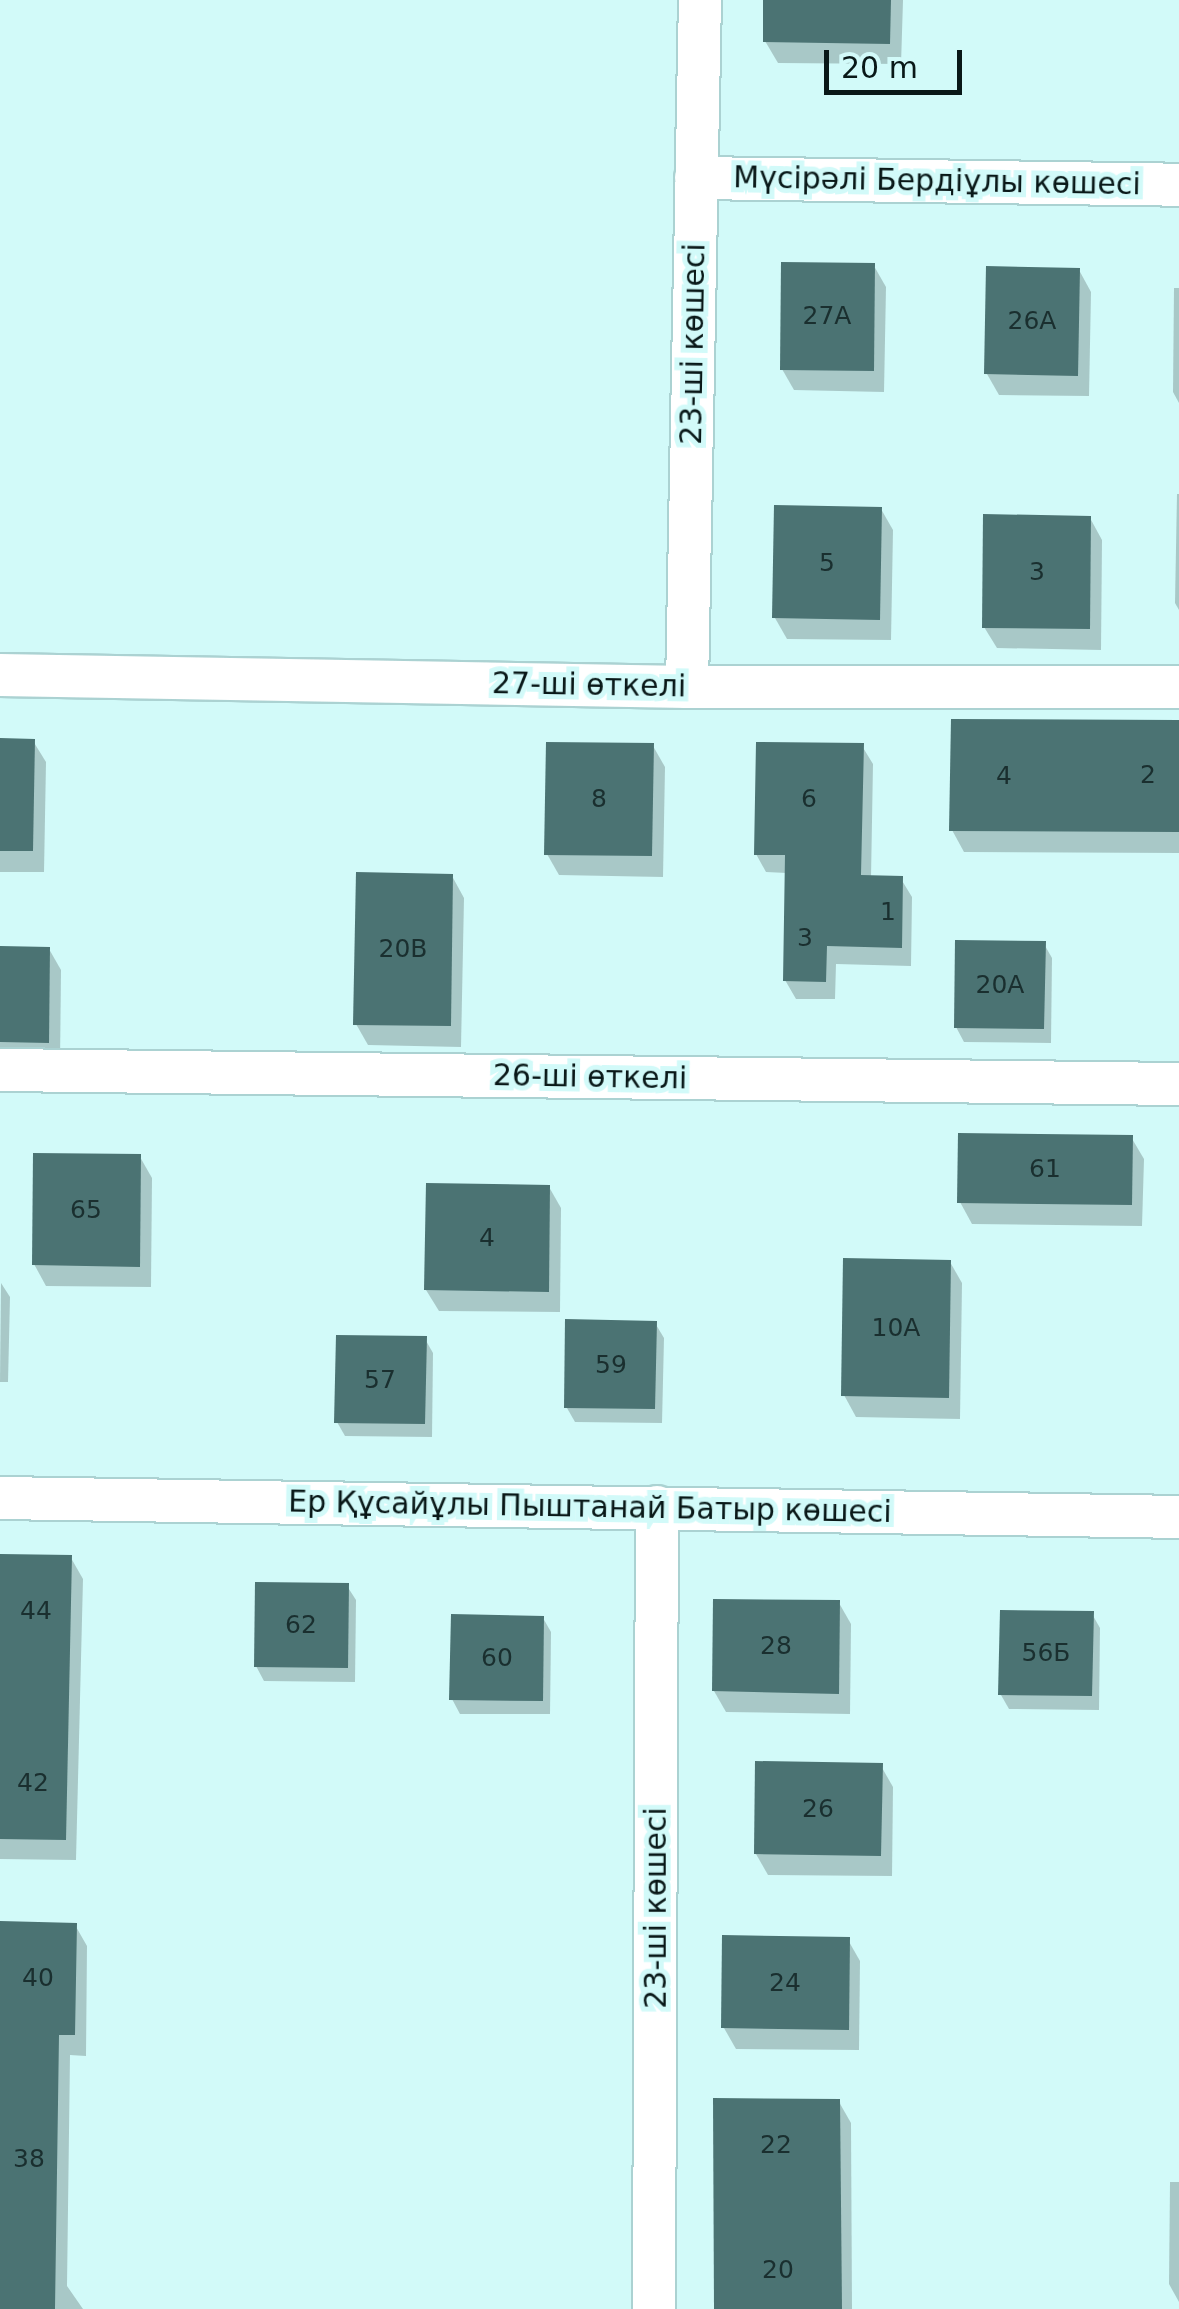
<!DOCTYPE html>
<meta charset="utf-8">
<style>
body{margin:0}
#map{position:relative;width:1179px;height:2309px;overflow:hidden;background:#d2faf9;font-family:"DejaVu Sans",sans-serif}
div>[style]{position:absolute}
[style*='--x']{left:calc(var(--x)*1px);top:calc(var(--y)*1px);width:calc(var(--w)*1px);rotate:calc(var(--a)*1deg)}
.shadow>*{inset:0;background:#0003}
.building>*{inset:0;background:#4b7373}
.roads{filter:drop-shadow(2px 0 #abd2d2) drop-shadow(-2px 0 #abd2d2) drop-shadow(0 2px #abd2d2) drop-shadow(0 -2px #abd2d2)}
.street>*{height:42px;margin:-21px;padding:0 21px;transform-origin:21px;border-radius:21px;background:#fff}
span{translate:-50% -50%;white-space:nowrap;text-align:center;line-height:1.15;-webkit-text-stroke:10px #d2faf9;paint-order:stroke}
.number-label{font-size:25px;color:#1a2f2f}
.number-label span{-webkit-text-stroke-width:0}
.street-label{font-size:30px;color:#091818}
.scale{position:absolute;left:824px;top:50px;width:138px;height:45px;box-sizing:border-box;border:5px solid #091818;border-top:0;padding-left:12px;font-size:30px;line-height:35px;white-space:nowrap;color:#091818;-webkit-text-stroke:8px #d2faf9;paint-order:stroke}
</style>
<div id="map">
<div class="shadow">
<i style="clip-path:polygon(766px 0,903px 0,901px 64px,778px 63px,765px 41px)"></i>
<i style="clip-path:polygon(874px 266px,886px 287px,884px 392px,794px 390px,782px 369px)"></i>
<i style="clip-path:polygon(1079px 270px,1091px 292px,1089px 396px,999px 395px,987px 374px)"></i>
<i style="clip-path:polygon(1174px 288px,1179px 288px,1179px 403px,1173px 392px)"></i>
<i style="clip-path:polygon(1177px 494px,1179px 494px,1179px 610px,1175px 603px)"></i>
<i style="clip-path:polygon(881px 509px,893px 530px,891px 640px,787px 639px,775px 618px)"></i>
<i style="clip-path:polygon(1090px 518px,1102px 540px,1101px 650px,997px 648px,984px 627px)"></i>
<i style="clip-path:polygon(1179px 722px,1179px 853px,964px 852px,952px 830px)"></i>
<i style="clip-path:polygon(0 741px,33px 741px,46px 762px,44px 872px,0 872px)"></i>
<i style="clip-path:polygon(653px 746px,665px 767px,663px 877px,559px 875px,547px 854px)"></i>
<i style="clip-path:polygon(862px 746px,873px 764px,871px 878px,901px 879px,912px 897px,911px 966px,836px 964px,835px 999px,796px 999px,785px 980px,787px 873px,766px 872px,756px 854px)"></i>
<i style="clip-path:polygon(452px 876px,464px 898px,461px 1047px,368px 1045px,356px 1024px)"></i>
<i style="clip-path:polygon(1044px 944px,1052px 958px,1051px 1043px,964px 1042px,956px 1027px)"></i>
<i style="clip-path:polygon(0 948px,49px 949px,61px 970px,60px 1064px,0 1063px)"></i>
<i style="clip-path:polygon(1131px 1137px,1144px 1159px,1142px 1226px,972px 1224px,960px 1202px)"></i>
<i style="clip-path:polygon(140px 1157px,152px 1178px,151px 1287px,46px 1286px,34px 1264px)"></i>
<i style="clip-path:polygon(549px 1187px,561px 1208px,560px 1312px,439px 1311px,426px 1290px)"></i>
<i style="clip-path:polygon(950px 1262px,962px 1283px,960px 1419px,856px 1417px,844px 1395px)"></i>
<i style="clip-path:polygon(1px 1283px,10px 1297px,8px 1382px,0 1382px)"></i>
<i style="clip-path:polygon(655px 1323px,664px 1338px,662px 1423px,575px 1422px,567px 1408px)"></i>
<i style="clip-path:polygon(425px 1339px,433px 1353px,432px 1437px,345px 1436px,337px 1422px)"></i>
<i style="clip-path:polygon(0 1557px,71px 1558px,83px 1579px,76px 1860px,0 1859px)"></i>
<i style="clip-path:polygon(347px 1586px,356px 1600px,355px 1682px,264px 1681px,256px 1666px)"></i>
<i style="clip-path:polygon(839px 1603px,851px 1624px,850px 1714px,726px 1712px,714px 1691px)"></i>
<i style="clip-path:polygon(1092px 1614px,1100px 1628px,1099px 1710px,1009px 1709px,1001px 1695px)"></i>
<i style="clip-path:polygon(543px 1618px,551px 1632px,550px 1714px,460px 1714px,452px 1699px)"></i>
<i style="clip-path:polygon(881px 1766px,893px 1787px,892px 1876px,768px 1875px,756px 1854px)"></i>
<i style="clip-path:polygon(0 1924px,75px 1925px,87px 1946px,86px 2056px,70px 2055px,67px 2286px,83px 2309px,0 2309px)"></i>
<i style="clip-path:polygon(848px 1940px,860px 1961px,859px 2050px,736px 2049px,724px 2028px)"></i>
<i style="clip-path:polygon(839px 2102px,851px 2123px,852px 2309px,715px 2309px)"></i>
<i style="clip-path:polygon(1170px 2182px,1179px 2182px,1179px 2302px,1169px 2284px)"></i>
</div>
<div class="building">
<i style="clip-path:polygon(763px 0,891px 0,890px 44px,763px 42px)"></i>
<i style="clip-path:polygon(781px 262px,875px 263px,874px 371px,780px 370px)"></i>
<i style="clip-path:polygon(986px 266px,1080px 268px,1078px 376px,984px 374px)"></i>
<i style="clip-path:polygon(774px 505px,882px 507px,880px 620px,772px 618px)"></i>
<i style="clip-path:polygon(983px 514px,1091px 516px,1090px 629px,982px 628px)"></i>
<i style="clip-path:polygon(951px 719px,1179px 720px,1179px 832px,949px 831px)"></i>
<i style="clip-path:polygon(0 738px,35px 739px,33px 851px,0 851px)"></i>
<i style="clip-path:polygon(546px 742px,654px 743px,652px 856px,544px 855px)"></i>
<i style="clip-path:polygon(756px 742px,864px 743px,861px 875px,903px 876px,902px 948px,827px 946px,826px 982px,783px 981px,785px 855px,754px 855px)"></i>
<i style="clip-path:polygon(356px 872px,453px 874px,451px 1026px,353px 1025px)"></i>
<i style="clip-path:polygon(955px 940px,1046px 941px,1044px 1029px,954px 1028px)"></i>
<i style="clip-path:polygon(0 946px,50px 947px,49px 1043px,0 1042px)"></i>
<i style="clip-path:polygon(958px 1133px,1133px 1135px,1132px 1205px,957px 1203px)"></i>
<i style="clip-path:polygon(33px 1153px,141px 1154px,140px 1267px,32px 1265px)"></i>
<i style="clip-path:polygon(426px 1183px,550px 1185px,549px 1292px,424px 1290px)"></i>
<i style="clip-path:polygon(843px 1258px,951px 1260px,949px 1398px,841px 1396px)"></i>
<i style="clip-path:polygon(565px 1319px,657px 1321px,655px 1409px,564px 1408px)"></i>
<i style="clip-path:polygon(336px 1335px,427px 1336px,425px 1424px,334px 1423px)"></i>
<i style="clip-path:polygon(0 1554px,72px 1555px,66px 1840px,0 1839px)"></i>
<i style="clip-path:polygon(255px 1582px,349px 1583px,348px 1668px,254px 1667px)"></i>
<i style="clip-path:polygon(713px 1599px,840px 1600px,839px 1694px,712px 1691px)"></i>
<i style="clip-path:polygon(1000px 1610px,1094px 1611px,1092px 1696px,998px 1695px)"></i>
<i style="clip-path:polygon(451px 1614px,544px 1616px,543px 1701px,449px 1700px)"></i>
<i style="clip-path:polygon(755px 1761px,883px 1763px,881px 1856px,754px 1854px)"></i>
<i style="clip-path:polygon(0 1921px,77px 1923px,75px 2035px,59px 2035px,55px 2309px,0 2309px)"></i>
<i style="clip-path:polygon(722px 1935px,850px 1937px,849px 2030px,721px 2028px)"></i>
<i style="clip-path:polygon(713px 2098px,840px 2099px,842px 2309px,714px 2309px)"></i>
</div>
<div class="roads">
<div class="street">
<i style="--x:696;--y:178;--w:483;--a:0.8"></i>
<i style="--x:0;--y:675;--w:687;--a:1"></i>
<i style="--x:687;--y:687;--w:492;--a:0"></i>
<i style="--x:687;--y:687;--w:687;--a:-88.92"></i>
<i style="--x:0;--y:1070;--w:1179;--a:0.68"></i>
<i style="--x:0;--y:1498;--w:1179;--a:0.92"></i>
<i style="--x:654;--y:2309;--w:802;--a:-89.79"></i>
</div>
</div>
<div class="number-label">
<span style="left:827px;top:316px">27А</span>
<span style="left:1032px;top:321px">26А</span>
<span style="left:827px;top:563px">5</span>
<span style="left:1037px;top:572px">3</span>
<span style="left:1148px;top:775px">2</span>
<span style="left:1004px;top:776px">4</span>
<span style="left:599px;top:799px">8</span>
<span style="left:809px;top:799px">6</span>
<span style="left:888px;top:912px">1</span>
<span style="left:805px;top:938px">3</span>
<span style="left:403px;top:949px">20В</span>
<span style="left:1000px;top:985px">20А</span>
<span style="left:1045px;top:1169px">61</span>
<span style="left:86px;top:1210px">65</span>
<span style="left:487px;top:1238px">4</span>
<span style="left:896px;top:1328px">10А</span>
<span style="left:611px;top:1365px">59</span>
<span style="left:380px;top:1380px">57</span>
<span style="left:36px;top:1611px">44</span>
<span style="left:301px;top:1625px">62</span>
<span style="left:776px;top:1646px">28</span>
<span style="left:1046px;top:1653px">56Б</span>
<span style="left:497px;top:1658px">60</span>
<span style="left:33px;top:1783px">42</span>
<span style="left:818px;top:1809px">26</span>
<span style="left:38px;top:1978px">40</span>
<span style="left:785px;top:1983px">24</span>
<span style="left:776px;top:2145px">22</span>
<span style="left:29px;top:2159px">38</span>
<span style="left:778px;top:2270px">20</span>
</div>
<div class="street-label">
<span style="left:937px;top:181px;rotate:1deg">Мүсірәлі Бердіұлы көшесі</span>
<span style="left:693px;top:344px;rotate:-89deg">23-шi көшесi</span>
<span style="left:589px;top:685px;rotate:1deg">27-ші өткелі</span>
<span style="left:590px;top:1077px;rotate:1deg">26-ші өткелі</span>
<span style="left:590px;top:1507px;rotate:1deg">Ер Құсайұлы Пыштанай Батыр көшесі</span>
<span style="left:656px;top:1908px;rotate:-90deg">23-шi көшесi</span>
</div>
<div class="scale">20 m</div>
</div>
